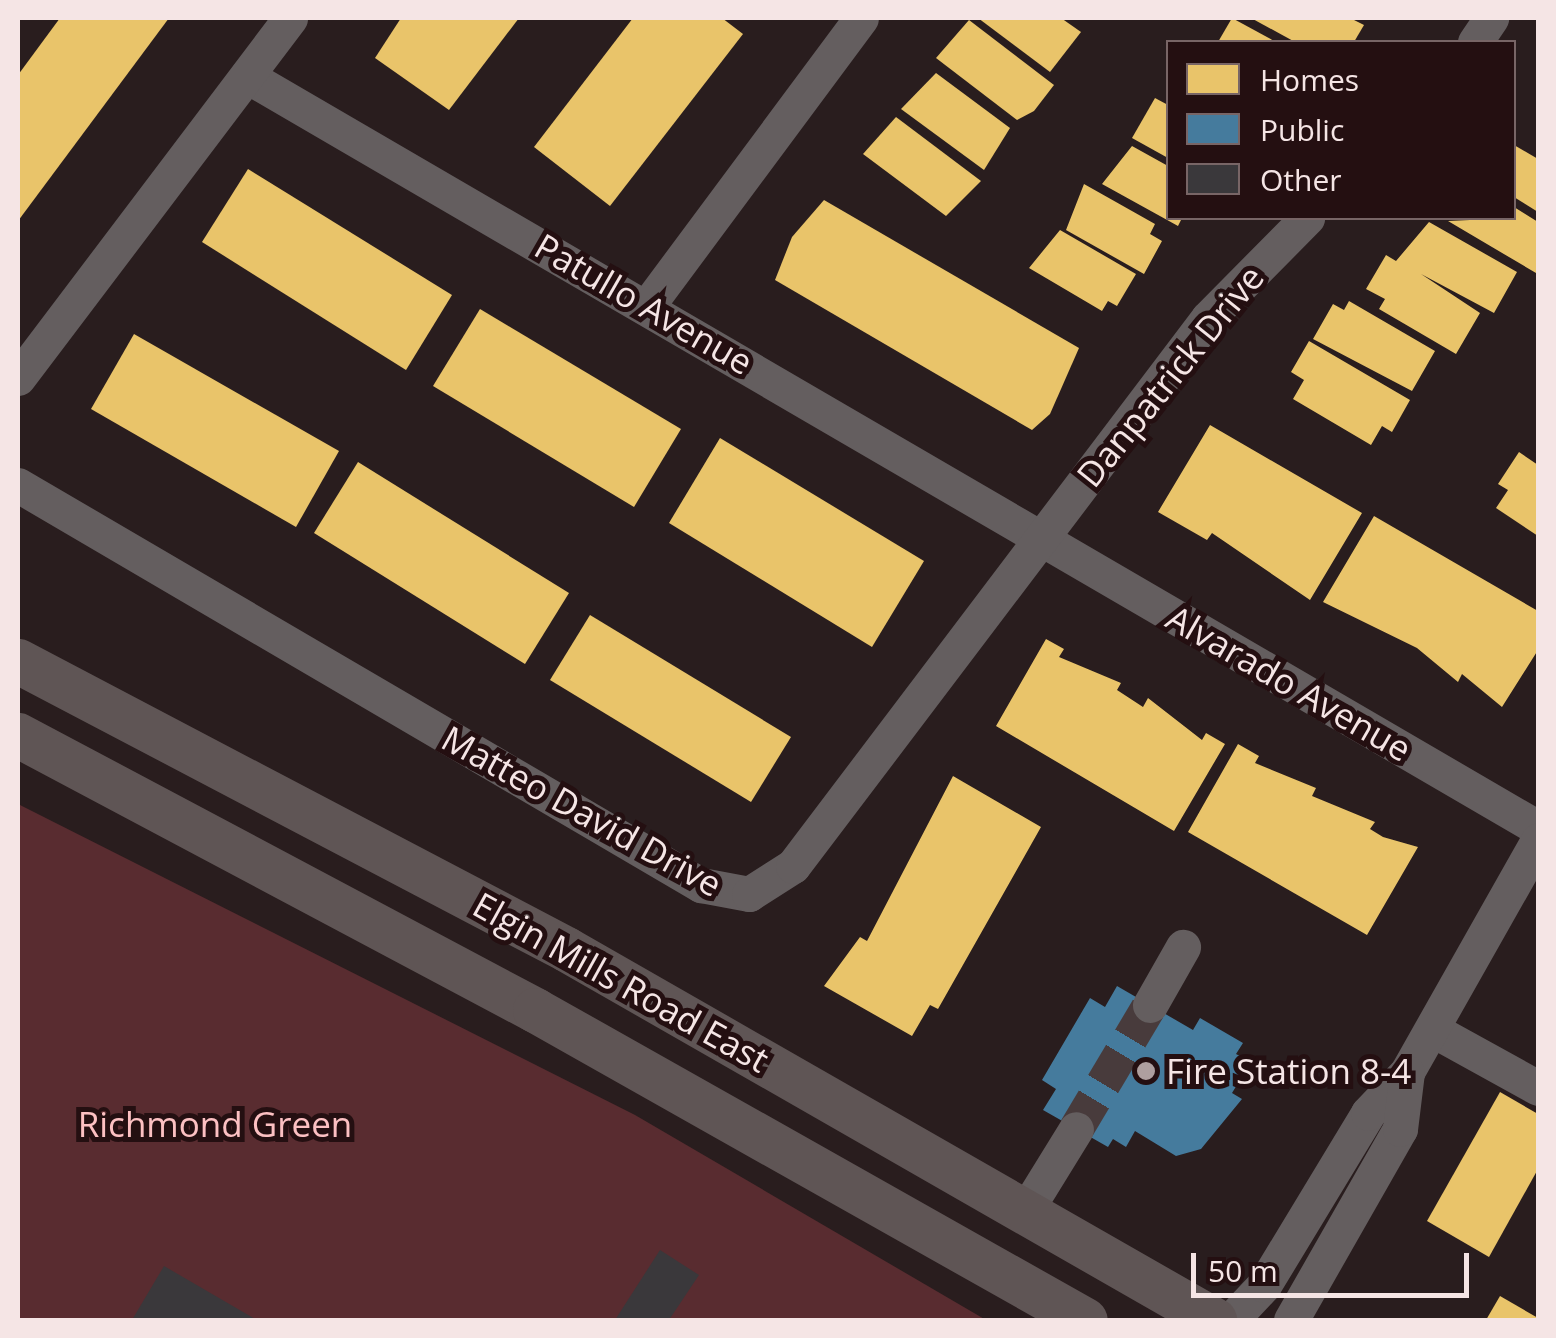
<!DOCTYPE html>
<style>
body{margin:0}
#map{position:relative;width:1556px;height:1338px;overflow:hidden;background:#291d1e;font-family:"Open Sans",sans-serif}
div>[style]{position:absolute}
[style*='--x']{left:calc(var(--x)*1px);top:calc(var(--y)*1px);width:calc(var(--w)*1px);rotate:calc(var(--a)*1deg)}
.green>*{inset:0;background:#592c30}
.homes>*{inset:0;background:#e9c46a}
.public>*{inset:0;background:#457b9d}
.building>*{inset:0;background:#3a383b}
.minor-tunnel>*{height:35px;margin-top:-17.5px;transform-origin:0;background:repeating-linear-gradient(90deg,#483b3c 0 35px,transparent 0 53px)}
.minor>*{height:35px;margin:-17.5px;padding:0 17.5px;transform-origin:17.5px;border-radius:17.5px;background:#645e5f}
.major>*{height:45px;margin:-22.5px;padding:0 22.5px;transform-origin:22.5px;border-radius:22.5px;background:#5f5555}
.dots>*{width:28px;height:28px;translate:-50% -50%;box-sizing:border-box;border:5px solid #240f11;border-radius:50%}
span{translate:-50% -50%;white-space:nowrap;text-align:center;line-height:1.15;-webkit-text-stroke:10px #240f11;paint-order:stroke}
.street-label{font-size:35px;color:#f5e5e5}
.poi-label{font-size:35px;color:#f5e5e5}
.left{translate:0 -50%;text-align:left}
.park-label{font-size:35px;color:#fcc0c2}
.frame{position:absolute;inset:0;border:20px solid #f5e5e5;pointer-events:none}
.legend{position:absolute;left:1166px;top:40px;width:350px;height:180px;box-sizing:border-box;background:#240f11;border:2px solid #786566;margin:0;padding:12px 18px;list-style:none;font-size:30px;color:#f5e5e5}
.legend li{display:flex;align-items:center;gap:20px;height:50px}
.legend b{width:50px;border:2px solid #786566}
.scale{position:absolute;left:1191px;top:1253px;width:278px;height:45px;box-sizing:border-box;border:5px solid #f5e5e5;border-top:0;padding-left:12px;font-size:30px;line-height:35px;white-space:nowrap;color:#f5e5e5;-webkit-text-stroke:8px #240f11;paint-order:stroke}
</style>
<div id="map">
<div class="green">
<i style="clip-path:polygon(18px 804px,635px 1115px,986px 1320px,18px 1320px)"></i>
</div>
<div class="homes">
<i style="clip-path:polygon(60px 18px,169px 18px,18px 221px,18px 75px)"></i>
<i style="clip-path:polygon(401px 18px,519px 18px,449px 110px,375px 58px)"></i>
<i style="clip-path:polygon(633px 18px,722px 18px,743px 34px,610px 206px,534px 147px)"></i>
<i style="clip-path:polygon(978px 18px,1061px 18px,1081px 32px,1050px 72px)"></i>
<i style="clip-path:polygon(1232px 18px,1276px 42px,1218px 42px)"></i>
<i style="clip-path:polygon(1251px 18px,1350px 18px,1364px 25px,1354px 42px,1295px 42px)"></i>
<i style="clip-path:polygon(969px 20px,1054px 85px,1034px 111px,1017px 120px,936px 58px)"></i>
<i style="clip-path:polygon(936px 73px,1010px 128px,984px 170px,901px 109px)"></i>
<i style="clip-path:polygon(1155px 98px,1168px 105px,1168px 158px,1132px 138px)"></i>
<i style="clip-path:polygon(896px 117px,981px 181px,946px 216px,863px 154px)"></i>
<i style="clip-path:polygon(1514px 145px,1538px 159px,1538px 212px,1514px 197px)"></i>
<i style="clip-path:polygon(1132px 146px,1168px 166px,1168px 218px,1182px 218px,1178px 226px,1102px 184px)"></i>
<i style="clip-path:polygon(248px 169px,452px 295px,406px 370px,202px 242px)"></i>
<i style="clip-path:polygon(1084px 184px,1155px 224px,1150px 234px,1162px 241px,1144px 274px,1066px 230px)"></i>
<i style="clip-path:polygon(824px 200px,1079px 348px,1050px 414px,1032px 430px,775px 280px,792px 237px)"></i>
<i style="clip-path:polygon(1514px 207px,1538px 222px,1536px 273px,1448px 221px,1514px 218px)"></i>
<i style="clip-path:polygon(1429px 222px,1517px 272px,1494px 313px,1421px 274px,1480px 313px,1456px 354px,1379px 309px,1385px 299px,1366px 289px,1386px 255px,1396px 261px)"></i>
<i style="clip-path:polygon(1060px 230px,1136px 274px,1117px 306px,1108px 301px,1102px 311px,1029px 268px)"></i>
<i style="clip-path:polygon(1349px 301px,1435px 351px,1412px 391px,1313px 339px,1333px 304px,1344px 310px)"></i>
<i style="clip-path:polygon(480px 309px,681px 429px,634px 507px,433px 386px)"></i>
<i style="clip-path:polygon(134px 334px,339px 451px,296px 527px,91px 409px)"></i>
<i style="clip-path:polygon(1309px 341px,1410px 400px,1392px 432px,1382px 426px,1371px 445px,1293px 399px,1304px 380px,1291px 372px)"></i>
<i style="clip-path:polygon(1210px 425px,1362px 513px,1310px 600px,1212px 533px,1207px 540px,1158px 512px)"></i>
<i style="clip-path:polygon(720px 438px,924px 561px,872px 647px,669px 523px)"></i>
<i style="clip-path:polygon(1519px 452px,1538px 465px,1538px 536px,1496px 508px,1508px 490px,1498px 484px)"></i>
<i style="clip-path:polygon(358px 462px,569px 593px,525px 664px,314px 533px)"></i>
<i style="clip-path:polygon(1374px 516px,1538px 611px,1538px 650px,1502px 707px,1462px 674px,1458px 682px,1417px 648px,1323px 602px)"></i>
<i style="clip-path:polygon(590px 615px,791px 737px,751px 802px,550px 680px)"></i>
<i style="clip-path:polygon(1046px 639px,1064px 649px,1059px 657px,1121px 683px,1117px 690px,1143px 707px,1148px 698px,1202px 740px,1206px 733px,1225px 744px,1174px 831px,996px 726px)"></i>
<i style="clip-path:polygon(1238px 744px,1259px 756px,1255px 763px,1316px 788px,1312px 796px,1375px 822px,1370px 829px,1383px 837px,1418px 847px,1367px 935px,1188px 832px)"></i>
<i style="clip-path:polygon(953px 776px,1041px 827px,938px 1009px,930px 1005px,912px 1036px,824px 986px,860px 937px,867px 941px)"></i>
<i style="clip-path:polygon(1500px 1092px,1538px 1114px,1538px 1169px,1489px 1257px,1427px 1221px)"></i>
<i style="clip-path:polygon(1500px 1296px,1538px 1318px,1538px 1320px,1486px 1320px)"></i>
</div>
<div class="public">
<i style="clip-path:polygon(1117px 986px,1193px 1030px,1200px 1018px,1243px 1043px,1236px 1054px,1251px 1062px,1232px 1093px,1242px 1099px,1201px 1149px,1176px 1156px,1135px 1131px,1126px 1147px,1113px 1139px,1108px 1147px,1043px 1110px,1056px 1089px,1042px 1080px,1090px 998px,1105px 1007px)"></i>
</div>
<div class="building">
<i style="clip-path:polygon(660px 1250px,699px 1275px,669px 1320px,615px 1320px)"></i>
<i style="clip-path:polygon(164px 1266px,257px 1320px,132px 1320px)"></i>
</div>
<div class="minor-tunnel">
<i style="--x:1076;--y:1129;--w:144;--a:-59.2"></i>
</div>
<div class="minor">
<i style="--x:1475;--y:42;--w:29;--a:-56"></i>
<i style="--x:247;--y:76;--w:1494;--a:30.22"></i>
<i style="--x:648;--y:305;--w:357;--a:-53.4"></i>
<i style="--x:18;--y:378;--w:451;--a:-52.9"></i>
<i style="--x:18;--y:485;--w:792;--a:30.36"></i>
<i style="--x:701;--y:885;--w:49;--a:10.6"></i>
<i style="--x:749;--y:894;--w:52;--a:-32.5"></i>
<i style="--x:793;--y:866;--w:687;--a:-52.86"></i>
<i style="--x:1208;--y:318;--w:141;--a:-45.3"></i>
<i style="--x:1150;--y:1005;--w:67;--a:-60.4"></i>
<i style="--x:1433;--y:1030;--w:120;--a:28.9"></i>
<i style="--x:1026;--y:1210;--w:95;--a:-58.3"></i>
<i style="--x:1231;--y:1320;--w:48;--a:-46.7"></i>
<i style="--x:1264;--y:1285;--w:201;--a:-58.8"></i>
<i style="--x:1368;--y:1113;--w:57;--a:-46.4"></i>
<i style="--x:1407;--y:1072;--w:266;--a:-60.5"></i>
<i style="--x:1291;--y:1320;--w:220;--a:-60.3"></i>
<i style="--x:1400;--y:1129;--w:57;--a:-83"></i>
</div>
<div class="major">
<i style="--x:18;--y:661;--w:619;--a:27.72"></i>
<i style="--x:566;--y:949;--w:747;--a:29.79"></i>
<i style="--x:18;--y:735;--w:586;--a:28.01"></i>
<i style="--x:535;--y:1010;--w:631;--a:29.41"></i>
</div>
<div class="dots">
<i style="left:1146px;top:1071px;background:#ae9f9f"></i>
</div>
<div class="street-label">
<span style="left:644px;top:304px;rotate:30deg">Patullo Avenue</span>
<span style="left:1170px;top:376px;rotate:-51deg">Danpatrick Drive</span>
<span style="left:1289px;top:683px;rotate:30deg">Alvarado Avenue</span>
<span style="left:582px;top:811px;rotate:29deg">Matteo David Drive</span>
<span style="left:621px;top:982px;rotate:29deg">Elgin Mills Road East</span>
</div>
<div class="poi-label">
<span class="left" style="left:1166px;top:1071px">Fire Station 8-4</span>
</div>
<div class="park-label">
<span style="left:215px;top:1124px">Richmond Green</span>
</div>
<div class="frame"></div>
<ul class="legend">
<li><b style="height:28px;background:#e9c46a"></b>Homes</li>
<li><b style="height:28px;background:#457b9d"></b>Public</li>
<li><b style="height:28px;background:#3a383b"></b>Other</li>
</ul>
<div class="scale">50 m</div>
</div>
